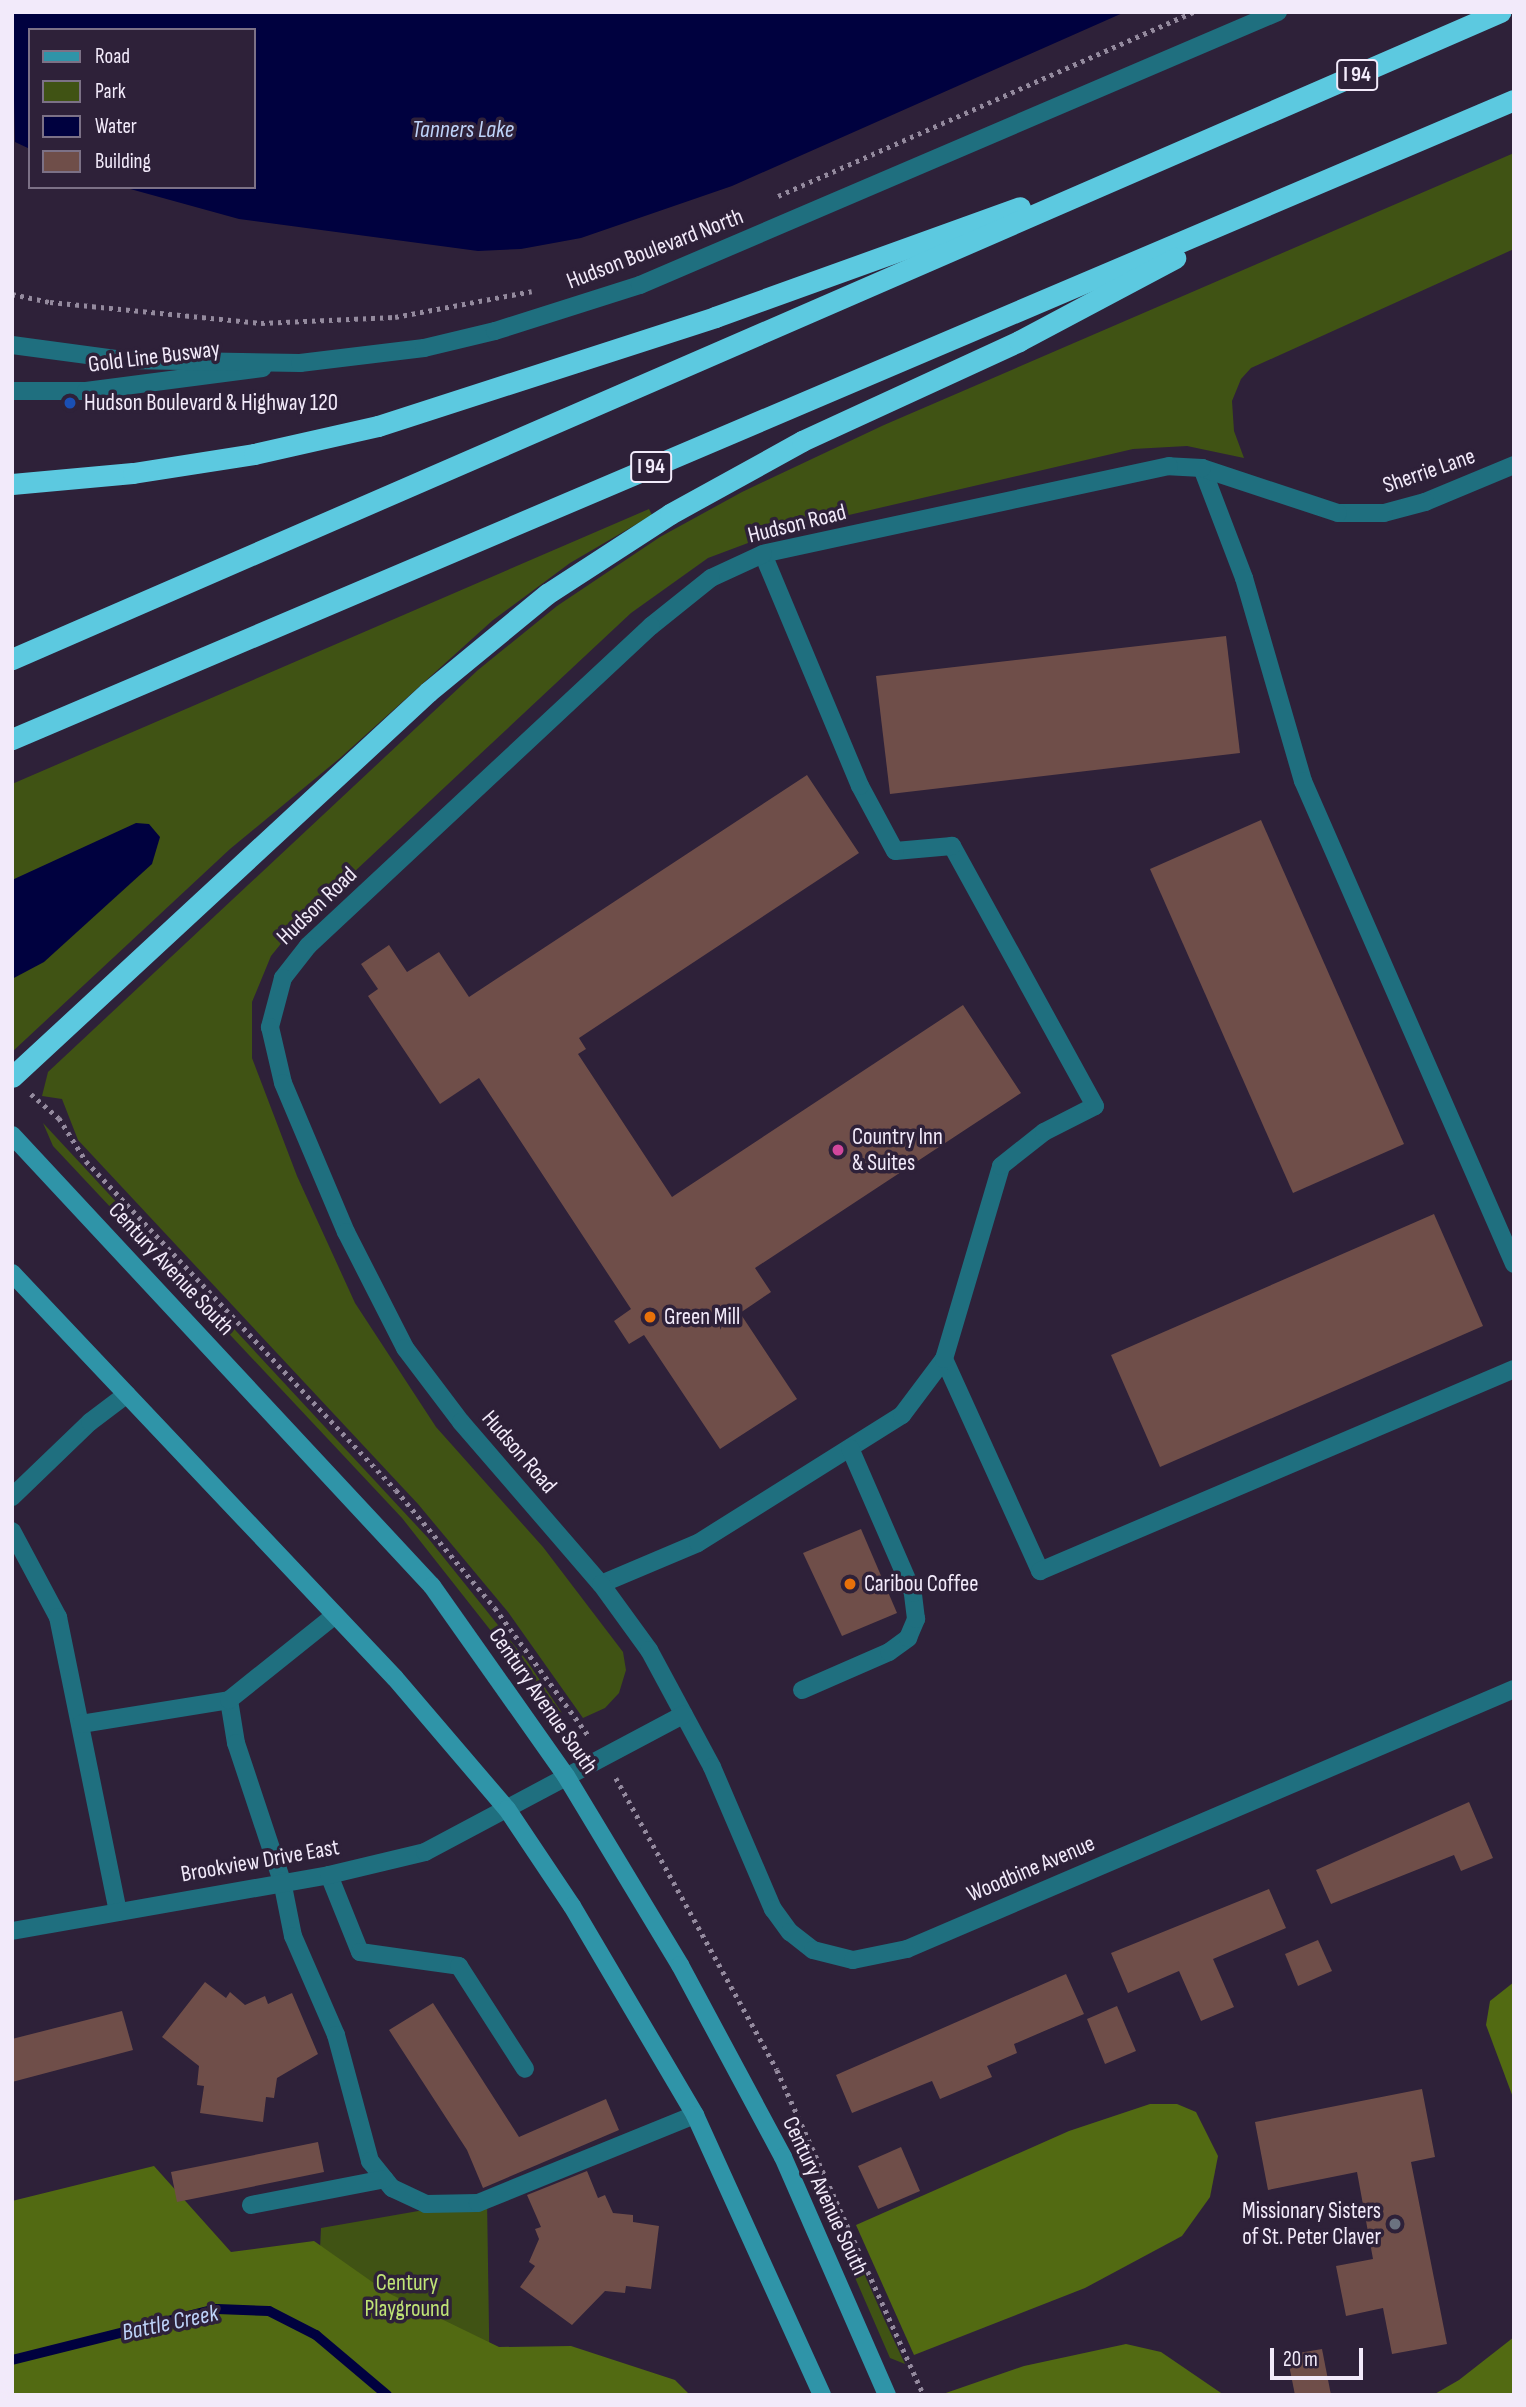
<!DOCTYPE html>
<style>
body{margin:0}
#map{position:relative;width:1526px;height:2407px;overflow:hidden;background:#2e2139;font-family:"Sofia Sans Condensed",sans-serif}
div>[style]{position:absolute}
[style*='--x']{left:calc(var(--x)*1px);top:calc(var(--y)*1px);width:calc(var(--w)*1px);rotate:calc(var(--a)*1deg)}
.green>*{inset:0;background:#405314}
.forest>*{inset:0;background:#526a12}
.water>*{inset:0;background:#00013f}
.stream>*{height:10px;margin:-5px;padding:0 5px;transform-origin:5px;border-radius:5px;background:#00013f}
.building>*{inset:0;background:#6f4e49}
.path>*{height:4.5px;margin-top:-2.25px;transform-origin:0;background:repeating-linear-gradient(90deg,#948a9e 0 3.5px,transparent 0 8.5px)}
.service>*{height:18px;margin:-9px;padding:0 9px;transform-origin:9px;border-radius:9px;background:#1f6f7f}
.minor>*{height:18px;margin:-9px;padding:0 9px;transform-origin:9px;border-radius:9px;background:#1f6f7f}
.tertiary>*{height:18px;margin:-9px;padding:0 9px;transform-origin:9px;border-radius:9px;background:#1f6f7f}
.secondary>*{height:18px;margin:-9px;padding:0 9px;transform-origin:9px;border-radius:9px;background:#2f94a8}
.motorway>*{height:21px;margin:-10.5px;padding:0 10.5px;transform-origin:10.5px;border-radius:10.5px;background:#5cc9e0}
.dots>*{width:19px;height:19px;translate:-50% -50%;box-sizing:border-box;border:4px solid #2e2139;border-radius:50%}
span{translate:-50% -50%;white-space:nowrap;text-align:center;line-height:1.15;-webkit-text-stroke:7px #2e2139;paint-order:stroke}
.shield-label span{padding:2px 5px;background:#2e2139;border:2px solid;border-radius:5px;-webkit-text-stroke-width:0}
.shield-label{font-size:21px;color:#f2eafa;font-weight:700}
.street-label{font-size:23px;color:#f2eafa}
.poi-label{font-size:23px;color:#f2eafa}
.left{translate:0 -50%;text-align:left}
.right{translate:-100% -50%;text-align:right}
.park-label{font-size:23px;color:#c0e476}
.water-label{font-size:24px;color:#bed3f9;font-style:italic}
.frame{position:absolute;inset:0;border:14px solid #f2eafa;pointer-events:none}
.legend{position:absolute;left:28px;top:28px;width:228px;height:161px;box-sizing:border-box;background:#2e2139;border:2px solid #7c7186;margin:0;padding:9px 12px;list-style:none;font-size:21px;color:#f2eafa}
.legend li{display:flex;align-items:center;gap:14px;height:35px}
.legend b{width:35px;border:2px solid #7c7186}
.scale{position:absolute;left:1270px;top:2348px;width:93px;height:32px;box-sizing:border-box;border:4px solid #f2eafa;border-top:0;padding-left:9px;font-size:21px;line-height:24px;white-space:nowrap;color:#f2eafa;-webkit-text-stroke:5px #2e2139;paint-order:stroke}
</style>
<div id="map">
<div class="green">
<i style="clip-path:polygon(1514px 153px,1514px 249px,1251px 368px,1241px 379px,1232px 401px,1234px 431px,1244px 458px,1187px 446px,1133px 449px,780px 531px,708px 558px,631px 613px,292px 930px,271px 956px,252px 1002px,252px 1058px,297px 1176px,355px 1303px,436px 1427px,543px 1547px,623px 1652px,626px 1670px,619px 1693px,605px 1708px,583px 1718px,508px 1612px,418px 1504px,78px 1140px,62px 1099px,42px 1096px,48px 1072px,478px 670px,557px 606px,660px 537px,742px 492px,884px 425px)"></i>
<i style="clip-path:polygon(649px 509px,652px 515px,570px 563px,493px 620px,340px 758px,230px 849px,12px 1052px,12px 784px)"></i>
<i style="clip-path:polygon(43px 1123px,428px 1538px,527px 1661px,562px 1713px,543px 1697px,402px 1518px,53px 1146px)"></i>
<i style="clip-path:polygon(487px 2199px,490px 2395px,316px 2335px,321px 2228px)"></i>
<i style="clip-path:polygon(845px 2230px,885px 2321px,905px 2364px,890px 2358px,836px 2234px)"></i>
</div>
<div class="forest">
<i style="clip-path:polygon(1514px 1982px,1514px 2100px,1486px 2025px,1490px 2001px)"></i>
<i style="clip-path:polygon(1150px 2104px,1177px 2104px,1196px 2112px,1218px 2156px,1210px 2197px,1182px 2236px,1085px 2288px,914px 2355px,856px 2225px,1069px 2131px)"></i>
<i style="clip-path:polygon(154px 2166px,231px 2252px,314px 2241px,388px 2293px,499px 2347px,571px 2346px,675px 2380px,690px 2395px,12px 2395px,12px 2201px)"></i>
<i style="clip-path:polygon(1514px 2337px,1514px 2395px,1433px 2395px,1459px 2380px)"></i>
<i style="clip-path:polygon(1126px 2344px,1161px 2352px,1224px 2395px,940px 2395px,1024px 2366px)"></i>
</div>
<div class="water">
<i style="clip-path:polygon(12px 12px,1125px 12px,732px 186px,581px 238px,521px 249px,478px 251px,239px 219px,123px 187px,254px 187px,254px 30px,30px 30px,30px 149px,15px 142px)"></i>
<i style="clip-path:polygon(136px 823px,149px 824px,160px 837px,152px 864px,44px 962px,12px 979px,12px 880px)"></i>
</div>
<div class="stream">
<i style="--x:12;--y:2360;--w:211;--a:-14"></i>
<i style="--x:217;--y:2309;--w:52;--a:2.2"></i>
<i style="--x:269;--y:2311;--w:53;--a:27.1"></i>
<i style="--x:316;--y:2335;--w:93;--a:40.2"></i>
</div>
<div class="building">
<i style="clip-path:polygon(1226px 636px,1240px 753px,890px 794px,876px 676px)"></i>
<i style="clip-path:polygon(807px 775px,859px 853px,579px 1038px,586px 1049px,578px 1054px,672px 1197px,963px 1005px,1021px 1093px,755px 1268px,771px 1292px,740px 1313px,797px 1399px,720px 1449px,644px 1335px,629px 1344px,614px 1321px,631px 1309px,479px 1078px,440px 1104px,368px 996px,378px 989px,361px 964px,389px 945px,407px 972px,439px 952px,469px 997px)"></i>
<i style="clip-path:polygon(1261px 820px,1404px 1144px,1293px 1193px,1150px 869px)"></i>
<i style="clip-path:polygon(1434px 1214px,1483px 1326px,1160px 1467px,1111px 1355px)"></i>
<i style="clip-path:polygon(861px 1529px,897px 1613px,842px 1636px,803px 1553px)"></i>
<i style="clip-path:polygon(1469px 1802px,1493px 1858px,1461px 1871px,1454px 1855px,1331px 1904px,1316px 1870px)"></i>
<i style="clip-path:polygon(1269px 1889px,1286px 1928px,1213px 1959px,1234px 2007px,1201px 2021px,1179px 1971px,1128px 1993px,1111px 1953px)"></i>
<i style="clip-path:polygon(1318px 1940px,1332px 1971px,1298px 1986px,1285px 1954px)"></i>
<i style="clip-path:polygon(1066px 1974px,1084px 2014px,1014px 2044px,1017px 2053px,987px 2066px,992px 2077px,940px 2099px,932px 2081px,852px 2113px,836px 2075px)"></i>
<i style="clip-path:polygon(205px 1982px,226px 1998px,230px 1992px,245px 2005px,265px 1996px,268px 2004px,292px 1993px,318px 2054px,277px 2078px,274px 2098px,266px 2097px,263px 2122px,200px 2113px,204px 2086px,197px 2085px,199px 2066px,162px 2037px)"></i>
<i style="clip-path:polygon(433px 2003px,519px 2137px,606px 2099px,619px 2130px,483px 2188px,467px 2150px,389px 2030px)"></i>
<i style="clip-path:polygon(1117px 2006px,1136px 2051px,1105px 2064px,1087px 2019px)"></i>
<i style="clip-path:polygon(122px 2011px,133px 2050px,12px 2082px,12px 2039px)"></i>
<i style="clip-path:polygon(1422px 2089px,1435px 2157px,1411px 2162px,1447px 2344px,1392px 2354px,1383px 2308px,1346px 2316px,1336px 2266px,1373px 2259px,1357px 2172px,1268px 2190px,1255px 2122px)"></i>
<i style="clip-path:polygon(318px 2142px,324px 2172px,177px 2202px,171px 2172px)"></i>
<i style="clip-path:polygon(901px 2147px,920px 2191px,878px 2209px,858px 2166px)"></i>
<i style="clip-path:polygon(587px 2171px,598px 2198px,605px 2195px,613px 2213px,633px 2215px,633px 2222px,659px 2226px,651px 2289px,626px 2286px,625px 2293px,605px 2291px,572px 2325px,520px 2287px,535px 2266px,529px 2262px,539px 2239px,535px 2229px,541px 2227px,527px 2195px)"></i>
<i style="clip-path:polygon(1322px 2349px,1331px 2395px,1295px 2395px,1287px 2355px)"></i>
</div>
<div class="path">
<i style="--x:778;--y:196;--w:455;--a:-23.9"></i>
<i style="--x:12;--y:294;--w:39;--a:12"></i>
<i style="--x:50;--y:302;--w:212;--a:5.7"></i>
<i style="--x:261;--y:323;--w:134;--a:-2.6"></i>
<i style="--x:395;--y:317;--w:139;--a:-10.7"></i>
<i style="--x:31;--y:1094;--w:37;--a:41"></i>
<i style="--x:59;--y:1118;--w:51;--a:57.9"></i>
<i style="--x:86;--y:1161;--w:452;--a:46.7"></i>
<i style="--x:396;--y:1490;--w:154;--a:50"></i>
<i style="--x:495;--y:1608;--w:161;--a:53.8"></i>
<i style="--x:616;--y:1778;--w:333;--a:61.1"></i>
<i style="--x:777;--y:2070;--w:357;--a:65.7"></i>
</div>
<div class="service">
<i style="--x:12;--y:391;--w:74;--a:0"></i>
<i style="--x:86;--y:391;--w:178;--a:-7.4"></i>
<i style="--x:1202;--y:468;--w:118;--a:69.1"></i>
<i style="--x:1244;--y:578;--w:211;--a:73.8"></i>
<i style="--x:1303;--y:781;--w:527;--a:66.4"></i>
<i style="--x:944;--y:1359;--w:233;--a:65.6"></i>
<i style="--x:1040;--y:1571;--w:515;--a:-23.08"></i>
<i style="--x:12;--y:1497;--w:108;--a:-43.9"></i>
<i style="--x:90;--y:1422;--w:46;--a:-37.1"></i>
<i style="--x:12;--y:1531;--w:98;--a:61.9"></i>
<i style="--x:58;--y:1617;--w:301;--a:78.5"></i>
<i style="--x:601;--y:1584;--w:105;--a:-22.9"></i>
<i style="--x:698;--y:1543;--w:241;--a:-32.1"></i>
<i style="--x:902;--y:1415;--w:70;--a:-53.1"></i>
<i style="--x:944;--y:1359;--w:201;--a:-73.5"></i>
<i style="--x:1001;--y:1166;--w:55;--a:-38.3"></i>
<i style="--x:1044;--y:1132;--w:57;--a:-27"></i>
<i style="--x:1095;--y:1106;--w:297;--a:-118.8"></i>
<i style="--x:952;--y:846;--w:57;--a:175"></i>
<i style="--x:895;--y:851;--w:74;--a:-118.3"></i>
<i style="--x:860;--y:786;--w:251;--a:-112.7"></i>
<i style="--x:802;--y:1690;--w:95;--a:-23.6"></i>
<i style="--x:889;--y:1652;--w:24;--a:-36"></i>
<i style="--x:908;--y:1638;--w:21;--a:-67"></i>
<i style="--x:916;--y:1619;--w:26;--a:-97"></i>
<i style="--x:913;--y:1593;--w:158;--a:-113.5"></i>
<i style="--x:229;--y:1700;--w:44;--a:80.8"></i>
<i style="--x:236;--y:1743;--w:145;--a:71.6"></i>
<i style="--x:282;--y:1881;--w:56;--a:78.7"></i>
<i style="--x:293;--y:1936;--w:108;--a:66.5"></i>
<i style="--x:336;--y:2035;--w:131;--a:74.9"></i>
<i style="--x:370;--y:2161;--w:35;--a:51"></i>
<i style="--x:392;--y:2188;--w:38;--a:25"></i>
<i style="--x:426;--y:2204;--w:52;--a:-1.1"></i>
<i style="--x:478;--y:2203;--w:234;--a:-22.1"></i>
<i style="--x:81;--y:1724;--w:150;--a:-9.2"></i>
<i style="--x:229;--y:1700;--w:136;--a:-38.7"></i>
<i style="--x:329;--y:1875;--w:83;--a:68.1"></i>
<i style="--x:360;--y:1952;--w:100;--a:8"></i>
<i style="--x:459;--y:1966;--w:122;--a:57.3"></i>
<i style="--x:251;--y:2205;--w:136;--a:-11"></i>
</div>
<div class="minor">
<i style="--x:1514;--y:465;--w:96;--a:157.4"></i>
<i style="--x:1425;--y:502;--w:42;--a:165"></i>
<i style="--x:1384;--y:513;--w:46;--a:180"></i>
<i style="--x:1338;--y:513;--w:143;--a:-161.7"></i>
<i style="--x:1202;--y:468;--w:33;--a:-177"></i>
<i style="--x:1169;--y:466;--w:415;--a:167.8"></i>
<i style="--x:763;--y:554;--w:57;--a:155.2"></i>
<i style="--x:711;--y:578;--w:77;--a:141.3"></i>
<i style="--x:651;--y:626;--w:469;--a:137"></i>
<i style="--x:308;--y:946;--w:41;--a:128"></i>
<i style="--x:283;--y:978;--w:51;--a:104.9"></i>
<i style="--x:270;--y:1027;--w:57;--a:76.9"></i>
<i style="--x:283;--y:1083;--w:162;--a:67.1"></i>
<i style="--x:346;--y:1232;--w:130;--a:63"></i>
<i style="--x:405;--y:1348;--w:93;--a:52.9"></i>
<i style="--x:461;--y:1422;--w:214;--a:49.2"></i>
<i style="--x:601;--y:1584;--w:82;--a:54"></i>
<i style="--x:649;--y:1650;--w:133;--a:61.7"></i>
<i style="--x:712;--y:1767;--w:155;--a:66.8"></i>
<i style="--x:773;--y:1909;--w:29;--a:54"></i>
<i style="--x:790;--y:1932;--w:29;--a:38"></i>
<i style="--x:813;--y:1950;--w:41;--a:14"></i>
<i style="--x:853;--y:1960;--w:55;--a:-11.5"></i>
<i style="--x:907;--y:1949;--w:660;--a:-23.19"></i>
<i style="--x:12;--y:1931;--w:322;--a:-10"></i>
<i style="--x:329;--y:1875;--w:99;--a:-13.5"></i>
<i style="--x:425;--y:1852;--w:293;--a:-28"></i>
</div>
<div class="tertiary">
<i style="--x:12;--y:345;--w:114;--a:7.6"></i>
<i style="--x:125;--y:360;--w:175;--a:1"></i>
<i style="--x:300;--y:363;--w:125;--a:-6.9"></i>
<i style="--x:424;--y:348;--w:73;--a:-13.5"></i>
<i style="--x:495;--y:331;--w:152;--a:-17.6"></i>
<i style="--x:640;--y:285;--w:694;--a:-23.17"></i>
</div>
<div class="secondary">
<i style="--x:12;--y:1135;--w:616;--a:47.04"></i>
<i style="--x:432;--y:1586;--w:232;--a:54.8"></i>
<i style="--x:566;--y:1776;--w:221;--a:58.9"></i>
<i style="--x:680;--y:1965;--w:218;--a:61.8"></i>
<i style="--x:783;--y:2157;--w:260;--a:66.4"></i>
<i style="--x:12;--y:1273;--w:557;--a:46.6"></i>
<i style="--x:395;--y:1678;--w:172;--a:49.5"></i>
<i style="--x:507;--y:1809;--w:117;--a:56.2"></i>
<i style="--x:572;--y:1906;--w:243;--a:59.5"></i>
<i style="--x:695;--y:2115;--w:307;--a:65.6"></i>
</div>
<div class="motorway">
<i style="--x:12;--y:484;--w:121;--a:-5.2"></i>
<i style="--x:133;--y:473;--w:122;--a:-8.9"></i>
<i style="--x:254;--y:454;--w:127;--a:-12.7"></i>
<i style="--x:378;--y:426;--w:354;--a:-17.9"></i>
<i style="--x:715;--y:317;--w:324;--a:-19.8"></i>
<i style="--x:12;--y:659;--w:1623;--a:-23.5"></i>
<i style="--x:12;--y:739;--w:1632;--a:-23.05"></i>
<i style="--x:12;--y:1077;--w:567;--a:-42.78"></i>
<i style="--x:428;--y:692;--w:154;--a:-39.5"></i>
<i style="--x:547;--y:594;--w:147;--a:-33"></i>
<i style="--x:670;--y:514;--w:151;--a:-28.9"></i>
<i style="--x:802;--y:441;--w:239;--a:-24.7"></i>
<i style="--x:1019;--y:341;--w:177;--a:-28"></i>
</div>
<div class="dots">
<i style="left:70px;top:403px;background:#1a4fb4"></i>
<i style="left:838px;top:1150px;background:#d1479c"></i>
<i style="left:650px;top:1317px;background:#e8710a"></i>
<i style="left:850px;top:1584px;background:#e8710a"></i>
<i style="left:1395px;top:2224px;background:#6b7280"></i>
</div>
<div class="shield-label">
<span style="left:1357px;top:75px">I 94</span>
<span style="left:651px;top:467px">I 94</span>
</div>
<div class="street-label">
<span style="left:655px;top:249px;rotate:-21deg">Hudson Boulevard North</span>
<span style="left:154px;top:357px;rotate:-7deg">Gold Line Busway</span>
<span style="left:1429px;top:471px;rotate:-19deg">Sherrie Lane</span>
<span style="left:797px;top:524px;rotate:-14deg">Hudson Road</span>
<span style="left:317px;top:906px;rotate:-44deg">Hudson Road</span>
<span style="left:171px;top:1269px;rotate:47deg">Century Avenue South</span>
<span style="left:519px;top:1452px;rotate:49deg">Hudson Road</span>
<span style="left:543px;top:1701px;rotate:55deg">Century Avenue South</span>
<span style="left:260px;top:1861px;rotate:-10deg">Brookview Drive East</span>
<span style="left:1031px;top:1869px;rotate:-23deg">Woodbine Avenue</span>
<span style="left:825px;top:2196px;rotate:65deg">Century Avenue South</span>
</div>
<div class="poi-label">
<span class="left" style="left:84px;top:403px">Hudson Boulevard &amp; Highway 120</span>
<span class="left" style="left:852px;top:1150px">Country Inn<br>&amp; Suites</span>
<span class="left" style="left:664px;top:1317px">Green Mill</span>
<span class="left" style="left:864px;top:1584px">Caribou Coffee</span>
<span class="right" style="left:1381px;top:2224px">Missionary Sisters<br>of St. Peter Claver</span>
</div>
<div class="park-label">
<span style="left:407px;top:2296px">Century<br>Playground</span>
</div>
<div class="water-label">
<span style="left:463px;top:130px">Tanners Lake</span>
<span style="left:170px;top:2323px;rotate:-12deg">Battle Creek</span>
</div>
<div class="frame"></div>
<ul class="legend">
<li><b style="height:9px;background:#2f94a8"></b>Road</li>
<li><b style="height:19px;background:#405314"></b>Park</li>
<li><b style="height:19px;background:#00013f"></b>Water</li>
<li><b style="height:19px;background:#6f4e49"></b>Building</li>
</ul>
<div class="scale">20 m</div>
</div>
